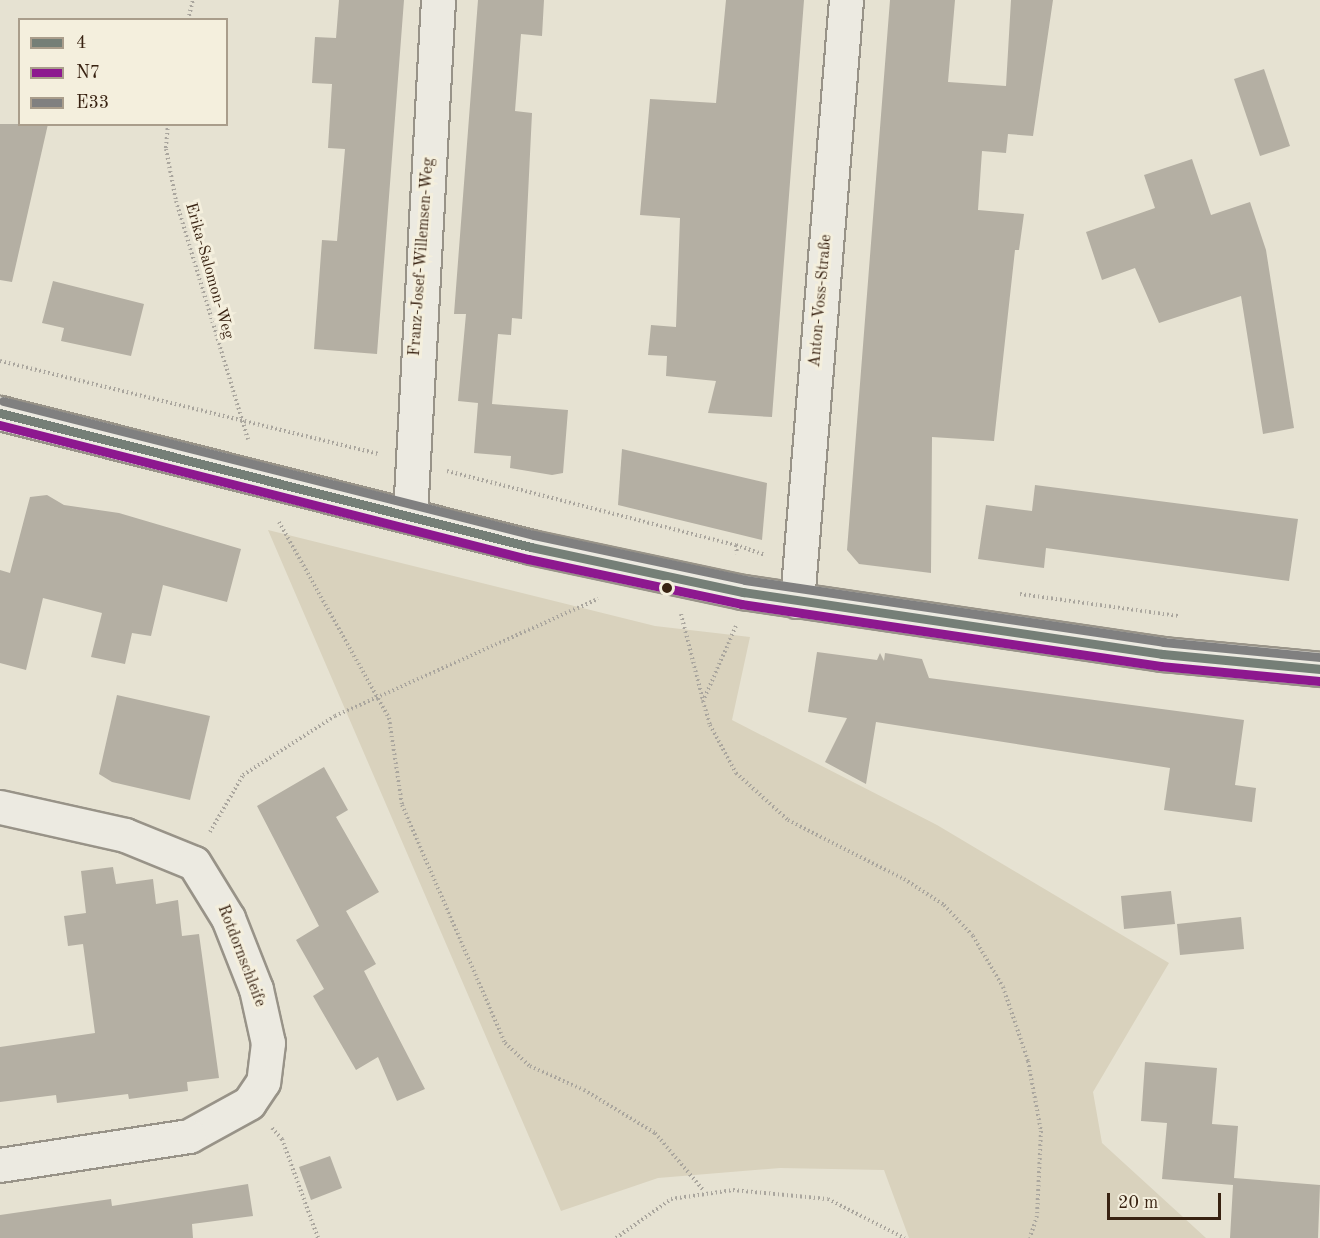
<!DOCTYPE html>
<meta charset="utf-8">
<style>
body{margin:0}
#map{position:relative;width:1320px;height:1238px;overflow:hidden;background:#e6e2d2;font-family:"Old Standard TT",serif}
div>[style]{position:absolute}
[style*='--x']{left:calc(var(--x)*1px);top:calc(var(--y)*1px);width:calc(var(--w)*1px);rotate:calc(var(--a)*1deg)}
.green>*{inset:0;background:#d9d2bd}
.building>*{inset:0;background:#b4afa3}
.path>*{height:4px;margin-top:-2px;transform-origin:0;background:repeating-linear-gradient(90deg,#aaa69e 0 1.5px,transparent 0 4.5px)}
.roads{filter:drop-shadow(2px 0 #989388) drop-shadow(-2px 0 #989388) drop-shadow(0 2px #989388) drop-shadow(0 -2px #989388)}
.minor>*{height:33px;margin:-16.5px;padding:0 16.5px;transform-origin:16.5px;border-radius:16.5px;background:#eceae1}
.tertiary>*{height:33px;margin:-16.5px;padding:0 16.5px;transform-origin:16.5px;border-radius:16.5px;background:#eceae1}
.bus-1>*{height:9px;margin:-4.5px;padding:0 4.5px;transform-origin:4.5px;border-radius:4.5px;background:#757f77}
.bus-2>*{height:9px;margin:-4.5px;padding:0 4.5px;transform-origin:4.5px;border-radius:4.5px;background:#8d188f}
.bus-3>*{height:9px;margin:-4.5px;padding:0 4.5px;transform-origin:4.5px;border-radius:4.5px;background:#808080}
.dots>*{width:16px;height:16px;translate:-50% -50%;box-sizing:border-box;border:3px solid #f4efdd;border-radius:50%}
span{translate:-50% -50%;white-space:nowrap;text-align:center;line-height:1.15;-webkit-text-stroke:6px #f4efdd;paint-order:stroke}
.street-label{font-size:16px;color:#382211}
.legend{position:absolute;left:18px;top:18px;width:210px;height:108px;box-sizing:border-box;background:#f4efdd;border:2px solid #a99d8b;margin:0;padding:8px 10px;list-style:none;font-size:18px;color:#382211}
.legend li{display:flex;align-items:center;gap:12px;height:30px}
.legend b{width:30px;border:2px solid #a99d8b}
.scale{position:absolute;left:1107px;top:1193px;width:114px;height:27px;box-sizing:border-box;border:3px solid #382211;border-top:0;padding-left:8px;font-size:18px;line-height:21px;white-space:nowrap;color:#382211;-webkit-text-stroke:4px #f4efdd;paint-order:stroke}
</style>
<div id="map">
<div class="green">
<i style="clip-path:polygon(268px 530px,655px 626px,750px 637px,732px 720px,937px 825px,1169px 963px,1093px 1092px,1102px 1143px,1206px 1238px,909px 1238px,884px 1170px,780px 1168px,658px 1178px,561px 1211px)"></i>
</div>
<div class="building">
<i style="clip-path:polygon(339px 0,404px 0,377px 354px,314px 349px,322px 240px,337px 241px,345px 149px,328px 148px,332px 84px,312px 83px,315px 37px,336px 38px)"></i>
<i style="clip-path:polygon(478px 0,544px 0,542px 36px,521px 34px,515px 111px,532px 113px,522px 319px,512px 318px,511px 335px,498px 334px,492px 404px,568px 410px,563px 473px,552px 475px,510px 468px,511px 456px,474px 453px,478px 403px,458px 401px,466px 314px,454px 314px)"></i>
<i style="clip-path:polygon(726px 0,804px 0,772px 417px,708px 413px,716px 381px,666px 376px,667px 356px,648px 355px,651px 325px,676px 327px,680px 218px,640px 215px,650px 99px,716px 103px)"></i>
<i style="clip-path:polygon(890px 0,955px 0,948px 82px,1006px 86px,1011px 0,1053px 0,1033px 136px,1008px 134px,1006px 153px,982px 151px,978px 210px,1024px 214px,1019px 250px,1015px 250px,994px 441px,932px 437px,931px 573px,859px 564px,847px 550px)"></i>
<i style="clip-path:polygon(1264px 69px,1290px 146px,1260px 156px,1234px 79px)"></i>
<i style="clip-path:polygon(0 124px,48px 124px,12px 282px,0 280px)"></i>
<i style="clip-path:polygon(1192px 159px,1211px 215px,1250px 202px,1266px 250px,1294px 428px,1263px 434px,1241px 296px,1159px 323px,1135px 268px,1102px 280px,1086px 232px,1155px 208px,1144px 175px)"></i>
<i style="clip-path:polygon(53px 281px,144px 304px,131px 356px,61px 341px,64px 328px,42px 323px)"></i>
<i style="clip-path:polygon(622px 449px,767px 483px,762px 540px,618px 505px)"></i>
<i style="clip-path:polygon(1035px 485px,1298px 519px,1289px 581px,1046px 548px,1044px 568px,978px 559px,986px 505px,1032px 511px)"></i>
<i style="clip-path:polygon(47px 495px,64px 505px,119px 513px,241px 549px,227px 602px,163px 585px,151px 636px,132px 633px,125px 664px,91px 657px,102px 613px,43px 598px,26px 670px,0 663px,0 570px,10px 573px,30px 497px)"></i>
<i style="clip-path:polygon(817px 652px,877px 660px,880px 653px,884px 661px,885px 653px,922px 659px,929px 678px,1244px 720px,1235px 785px,1256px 788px,1252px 822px,1164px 810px,1170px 768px,876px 722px,866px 784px,825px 762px,847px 718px,808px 712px)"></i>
<i style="clip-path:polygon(117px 695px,210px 716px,190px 800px,112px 782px,99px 774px)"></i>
<i style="clip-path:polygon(324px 767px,348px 810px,336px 817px,379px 892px,346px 911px,376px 964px,364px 971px,425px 1089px,397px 1101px,378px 1057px,356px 1070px,313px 996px,324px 989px,296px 940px,319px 926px,257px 806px)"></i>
<i style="clip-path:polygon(113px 867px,116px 884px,153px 879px,156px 904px,178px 900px,182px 936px,199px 934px,219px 1078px,187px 1082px,188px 1091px,129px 1099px,128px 1094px,57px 1103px,56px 1095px,0 1102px,0 1047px,95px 1033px,83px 944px,68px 946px,64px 916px,86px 913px,81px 871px)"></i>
<i style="clip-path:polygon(1171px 891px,1175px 924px,1124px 929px,1121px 896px)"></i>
<i style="clip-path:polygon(1241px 917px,1244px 949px,1180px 955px,1177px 924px)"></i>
<i style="clip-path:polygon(1145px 1062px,1217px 1068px,1212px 1124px,1238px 1126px,1234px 1178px,1320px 1185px,1318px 1238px,1230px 1238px,1233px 1185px,1162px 1179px,1167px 1123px,1141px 1121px)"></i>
<i style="clip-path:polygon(330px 1156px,342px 1188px,311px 1200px,299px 1167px)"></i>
<i style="clip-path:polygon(248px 1184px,253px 1216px,192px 1224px,193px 1238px,0 1238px,0 1215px,111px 1199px,112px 1206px)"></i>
</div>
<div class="path">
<i style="--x:188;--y:20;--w:21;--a:-76"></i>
<i style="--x:168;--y:124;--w:25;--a:95"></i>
<i style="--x:166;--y:149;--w:53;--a:79.1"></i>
<i style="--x:176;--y:201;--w:249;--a:73.2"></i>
<i style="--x:0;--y:361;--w:389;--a:13.8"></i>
<i style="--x:447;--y:471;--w:298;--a:14.4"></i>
<i style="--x:736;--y:545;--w:9;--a:84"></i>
<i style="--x:279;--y:522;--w:225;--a:60.7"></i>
<i style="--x:389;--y:718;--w:88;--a:81.5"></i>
<i style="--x:402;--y:805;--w:259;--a:66.6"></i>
<i style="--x:505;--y:1043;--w:34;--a:43"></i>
<i style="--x:530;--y:1066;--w:59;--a:24"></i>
<i style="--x:584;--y:1090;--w:83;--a:31.2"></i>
<i style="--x:655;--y:1133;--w:76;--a:49.8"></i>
<i style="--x:736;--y:545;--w:31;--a:19"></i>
<i style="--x:1020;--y:594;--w:161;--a:7.9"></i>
<i style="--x:681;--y:614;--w:89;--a:75.7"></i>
<i style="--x:736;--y:626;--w:82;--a:113.7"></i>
<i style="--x:703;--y:701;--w:25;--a:74"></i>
<i style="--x:710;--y:725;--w:55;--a:61.6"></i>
<i style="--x:736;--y:773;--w:70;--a:42.1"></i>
<i style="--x:788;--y:820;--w:130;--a:27"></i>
<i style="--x:904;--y:879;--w:48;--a:33"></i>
<i style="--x:944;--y:905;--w:42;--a:46.9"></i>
<i style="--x:973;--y:936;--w:59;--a:59.5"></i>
<i style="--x:1003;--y:987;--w:78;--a:71.3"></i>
<i style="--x:1028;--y:1061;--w:71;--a:79.5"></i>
<i style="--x:1041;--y:1131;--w:85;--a:92.7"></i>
<i style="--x:1037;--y:1216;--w:23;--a:108"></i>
<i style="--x:210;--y:832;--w:66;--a:-59.9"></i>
<i style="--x:243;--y:775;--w:109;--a:-32.7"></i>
<i style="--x:335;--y:716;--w:288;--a:-24"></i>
<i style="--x:272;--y:1128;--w:15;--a:48"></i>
<i style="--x:282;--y:1139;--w:105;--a:70"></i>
<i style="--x:616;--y:1238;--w:67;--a:-35.3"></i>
<i style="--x:671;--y:1199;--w:63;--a:-8.3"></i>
<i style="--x:733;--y:1190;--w:95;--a:5.4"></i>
<i style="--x:828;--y:1199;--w:86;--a:26.9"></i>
</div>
<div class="roads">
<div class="minor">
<i style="--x:410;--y:515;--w:516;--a:-86.89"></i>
<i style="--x:797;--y:601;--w:603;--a:-85.34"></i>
<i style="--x:0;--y:807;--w:128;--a:12.6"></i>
<i style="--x:125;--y:835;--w:74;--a:22.1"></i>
<i style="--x:194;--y:863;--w:65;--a:58.3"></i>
<i style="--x:228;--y:918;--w:76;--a:68.5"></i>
<i style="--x:256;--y:989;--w:55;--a:77.5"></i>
<i style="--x:268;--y:1043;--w:39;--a:97"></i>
<i style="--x:263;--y:1082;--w:25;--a:124"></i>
<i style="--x:249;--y:1103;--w:68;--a:151.2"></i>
<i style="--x:189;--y:1136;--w:191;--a:171.3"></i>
</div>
<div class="tertiary">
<i style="--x:0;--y:413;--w:548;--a:14.16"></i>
<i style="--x:531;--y:547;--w:217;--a:12"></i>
<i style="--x:743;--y:592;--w:424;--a:8.4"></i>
<i style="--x:1162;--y:654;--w:159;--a:5.4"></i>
</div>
</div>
<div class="bus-1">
<i style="--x:0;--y:413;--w:548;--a:14.16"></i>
<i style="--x:531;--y:547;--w:217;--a:12"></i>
<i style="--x:743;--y:592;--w:424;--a:8.4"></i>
<i style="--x:1162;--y:654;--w:159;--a:5.4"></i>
</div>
<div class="bus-2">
<i style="--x:0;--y:425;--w:545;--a:14.24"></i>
<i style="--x:528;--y:559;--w:218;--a:11.9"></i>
<i style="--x:741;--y:604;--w:424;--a:8.4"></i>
<i style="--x:1160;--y:666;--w:160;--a:5.4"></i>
</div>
<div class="bus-3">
<i style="--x:3;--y:401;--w:548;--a:14.16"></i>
<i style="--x:534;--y:535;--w:216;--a:12"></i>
<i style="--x:745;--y:580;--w:423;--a:8.4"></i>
<i style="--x:1163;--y:642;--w:158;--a:5.5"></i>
</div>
<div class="dots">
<i style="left:667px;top:588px;background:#382211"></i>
</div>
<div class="street-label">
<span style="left:422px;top:257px;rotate:-86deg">Franz-Josef-Willemsen-Weg</span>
<span style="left:209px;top:271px;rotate:74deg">Erika-Salomon-Weg</span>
<span style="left:821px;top:301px;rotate:-85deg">Anton-Voss-Straße</span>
<span style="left:241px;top:956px;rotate:69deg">Rotdornschleife</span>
</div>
<ul class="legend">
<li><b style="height:8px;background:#757f77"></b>4</li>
<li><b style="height:8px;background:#8d188f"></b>N7</li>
<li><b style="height:8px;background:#808080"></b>E33</li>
</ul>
<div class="scale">20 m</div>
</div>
